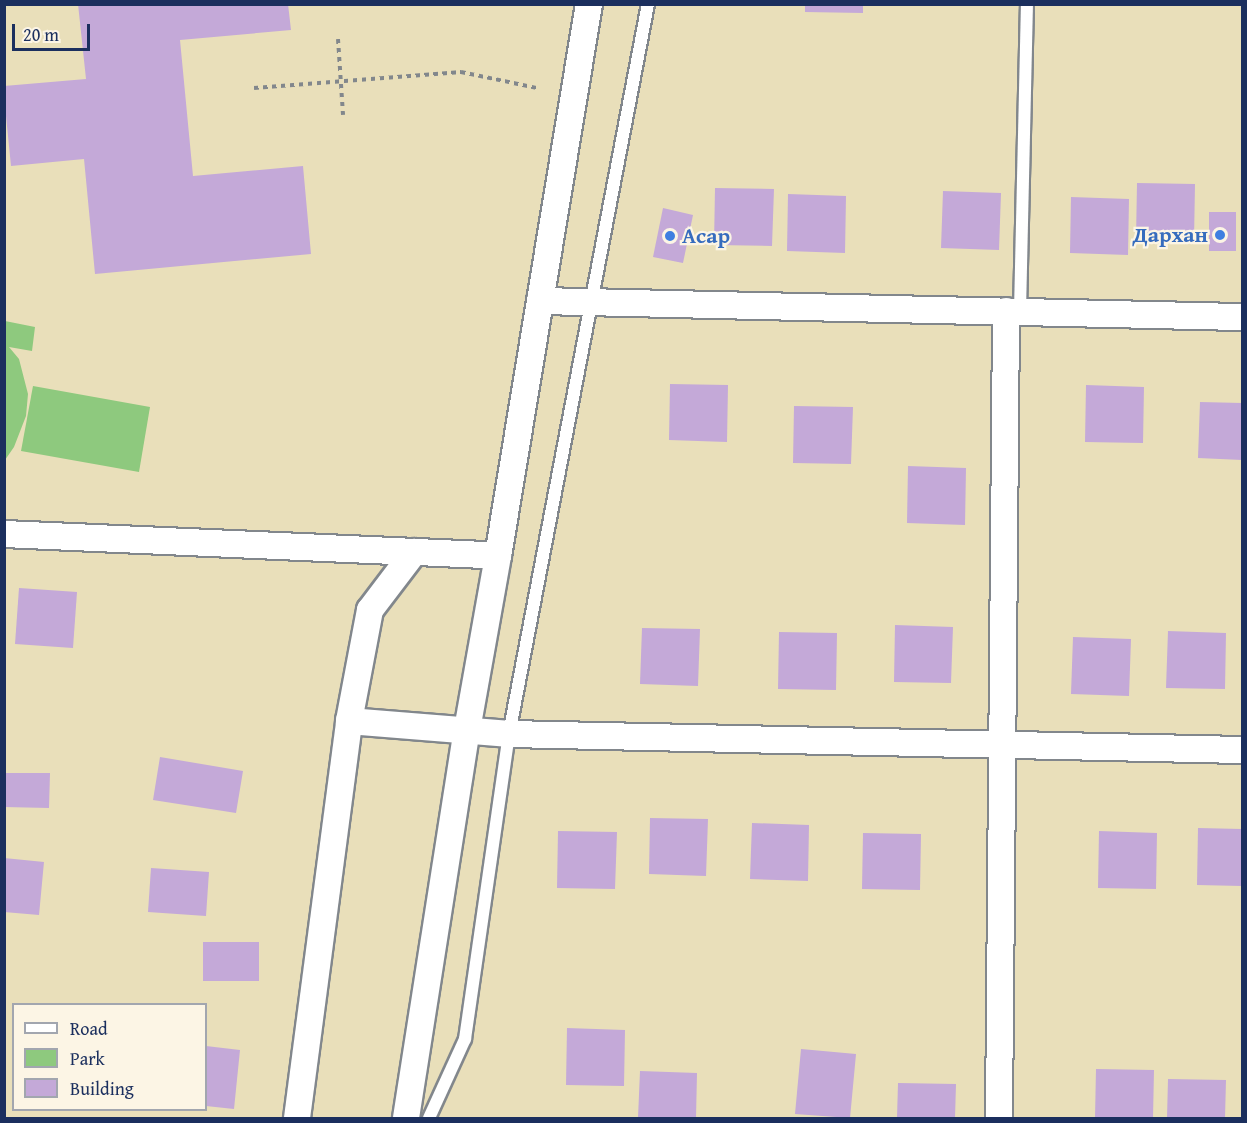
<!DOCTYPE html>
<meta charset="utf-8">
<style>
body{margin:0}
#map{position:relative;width:1247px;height:1123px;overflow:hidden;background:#e9dfba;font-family:"Gentium Book Plus",serif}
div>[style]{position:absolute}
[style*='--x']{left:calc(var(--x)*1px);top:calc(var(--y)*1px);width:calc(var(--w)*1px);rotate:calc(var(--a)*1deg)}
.green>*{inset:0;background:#8ec97e}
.building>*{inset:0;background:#c4a9d8}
.path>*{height:4px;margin-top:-2px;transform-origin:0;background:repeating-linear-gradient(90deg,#82878c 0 4.5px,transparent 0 9px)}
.roads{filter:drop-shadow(2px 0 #82878c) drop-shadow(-2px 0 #82878c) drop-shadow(0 2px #82878c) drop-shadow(0 -2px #82878c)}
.lane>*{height:12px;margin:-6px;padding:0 6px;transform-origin:6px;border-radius:6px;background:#fff}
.street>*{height:26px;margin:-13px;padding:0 13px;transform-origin:13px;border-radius:13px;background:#fff}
.dots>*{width:16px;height:16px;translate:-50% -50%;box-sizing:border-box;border:3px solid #fcf5e5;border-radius:50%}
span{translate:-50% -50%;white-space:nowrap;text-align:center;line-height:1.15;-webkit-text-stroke:4.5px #fcf5e5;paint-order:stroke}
.shop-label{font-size:22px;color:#366cbe;font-weight:700}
.right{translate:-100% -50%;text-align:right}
.left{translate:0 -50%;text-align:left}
.frame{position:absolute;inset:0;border:6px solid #1b2f5e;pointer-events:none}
.legend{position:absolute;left:12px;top:1003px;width:195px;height:108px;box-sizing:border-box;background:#fcf5e5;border:2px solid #a2a6af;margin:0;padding:8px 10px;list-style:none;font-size:18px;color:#1b2f5e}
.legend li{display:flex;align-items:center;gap:12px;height:30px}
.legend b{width:30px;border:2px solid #a2a6af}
.scale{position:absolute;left:12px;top:24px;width:78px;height:27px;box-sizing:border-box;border:3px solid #1b2f5e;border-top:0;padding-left:8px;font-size:18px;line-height:21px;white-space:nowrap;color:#1b2f5e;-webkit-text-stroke:4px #fcf5e5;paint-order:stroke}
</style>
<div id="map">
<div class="green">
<i style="clip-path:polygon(5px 321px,35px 327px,32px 351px,9px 347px,19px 359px,28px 394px,26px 416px,14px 447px,5px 460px)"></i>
<i style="clip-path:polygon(33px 386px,150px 407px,139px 472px,21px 451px)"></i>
</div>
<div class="building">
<i style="clip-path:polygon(78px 4px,288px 4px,291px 30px,180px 40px,193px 176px,303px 166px,311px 254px,95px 274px,84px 159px,11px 166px,4px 96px,4px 86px,86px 79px)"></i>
<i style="clip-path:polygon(805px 4px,863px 4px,863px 13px,805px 12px)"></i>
<i style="clip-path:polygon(1137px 183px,1195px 184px,1194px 240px,1136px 239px)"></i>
<i style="clip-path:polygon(715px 188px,774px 189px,772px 246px,714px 245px)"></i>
<i style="clip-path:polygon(943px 191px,1001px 193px,999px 250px,941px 248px)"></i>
<i style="clip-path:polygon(788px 194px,846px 196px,845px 253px,787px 251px)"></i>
<i style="clip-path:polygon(1071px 197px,1129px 199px,1128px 255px,1070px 253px)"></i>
<i style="clip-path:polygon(663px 208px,693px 215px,683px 263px,653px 257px)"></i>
<i style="clip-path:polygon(1209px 212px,1236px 212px,1236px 251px,1209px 251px)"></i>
<i style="clip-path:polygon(670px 384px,728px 385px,727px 442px,669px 440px)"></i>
<i style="clip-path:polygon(1086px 385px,1144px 387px,1143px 443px,1085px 442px)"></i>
<i style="clip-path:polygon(1200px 402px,1242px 403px,1242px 460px,1198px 458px)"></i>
<i style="clip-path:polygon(794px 406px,853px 407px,851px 464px,793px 463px)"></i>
<i style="clip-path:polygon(908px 466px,966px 468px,965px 525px,907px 523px)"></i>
<i style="clip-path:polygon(19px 588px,77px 592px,73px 648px,15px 644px)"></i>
<i style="clip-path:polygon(895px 625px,953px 627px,951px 683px,894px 682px)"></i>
<i style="clip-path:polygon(642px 628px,700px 629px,698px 686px,640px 684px)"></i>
<i style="clip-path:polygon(1168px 631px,1226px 633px,1225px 689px,1166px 688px)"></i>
<i style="clip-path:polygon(779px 632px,837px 633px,836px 690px,778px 689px)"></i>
<i style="clip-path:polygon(1073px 637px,1131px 639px,1129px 696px,1071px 694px)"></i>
<i style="clip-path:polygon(160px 757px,243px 771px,236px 813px,153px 800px)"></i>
<i style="clip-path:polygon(4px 773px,50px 773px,49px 808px,4px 807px)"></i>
<i style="clip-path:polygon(650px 818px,708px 819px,706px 876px,649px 874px)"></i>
<i style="clip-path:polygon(752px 823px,809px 825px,808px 881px,750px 879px)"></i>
<i style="clip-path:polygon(1198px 828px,1242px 829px,1242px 886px,1197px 885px)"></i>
<i style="clip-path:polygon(558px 831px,617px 832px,615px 889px,557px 888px)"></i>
<i style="clip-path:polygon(1099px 831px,1157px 833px,1156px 889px,1098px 888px)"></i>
<i style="clip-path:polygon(863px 833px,921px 834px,920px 890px,862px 889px)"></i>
<i style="clip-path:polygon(4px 858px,44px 862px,39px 915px,4px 912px)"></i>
<i style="clip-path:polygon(151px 868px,209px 872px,206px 916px,148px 912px)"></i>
<i style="clip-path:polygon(203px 942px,259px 942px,259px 981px,203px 981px)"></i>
<i style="clip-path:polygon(567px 1028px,625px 1030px,624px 1086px,566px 1085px)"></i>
<i style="clip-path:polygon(206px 1046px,240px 1050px,234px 1109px,206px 1106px)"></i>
<i style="clip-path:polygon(801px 1049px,856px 1054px,850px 1118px,795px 1114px)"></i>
<i style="clip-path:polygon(1096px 1069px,1154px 1070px,1153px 1118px,1095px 1118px)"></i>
<i style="clip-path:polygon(640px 1071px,697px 1073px,696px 1118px,638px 1118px)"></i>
<i style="clip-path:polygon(1168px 1079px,1226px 1080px,1225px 1118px,1167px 1118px)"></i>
<i style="clip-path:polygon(898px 1083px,956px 1084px,955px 1118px,897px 1118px)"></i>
</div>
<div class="path">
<i style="--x:338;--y:39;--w:76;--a:86.2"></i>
<i style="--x:254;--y:88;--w:208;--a:-4.4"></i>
<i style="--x:461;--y:72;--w:78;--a:11.9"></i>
</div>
<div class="roads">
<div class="lane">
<i style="--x:1020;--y:311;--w:307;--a:-88.7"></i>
<i style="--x:429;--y:1118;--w:87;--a:-65.5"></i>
<i style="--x:465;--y:1039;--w:308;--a:-81.8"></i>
<i style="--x:509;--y:734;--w:743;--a:-79.22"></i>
</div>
<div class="street">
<i style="--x:540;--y:301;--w:702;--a:1.31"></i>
<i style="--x:4;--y:534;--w:494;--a:2.5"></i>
<i style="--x:349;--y:721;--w:161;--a:4.6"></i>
<i style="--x:509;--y:734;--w:733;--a:1.25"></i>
<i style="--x:297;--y:1118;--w:400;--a:-82.5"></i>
<i style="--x:349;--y:721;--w:113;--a:-79.3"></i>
<i style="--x:370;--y:610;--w:73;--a:-52.8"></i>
<i style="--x:406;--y:1118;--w:393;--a:-81.1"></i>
<i style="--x:467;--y:730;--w:177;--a:-79.9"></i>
<i style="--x:498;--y:556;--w:559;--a:-80.64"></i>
<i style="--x:999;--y:1118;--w:807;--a:-89.5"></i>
</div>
</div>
<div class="dots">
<i style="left:1220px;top:235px;background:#3f7fe0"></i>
<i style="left:670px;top:236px;background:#3f7fe0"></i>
</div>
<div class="shop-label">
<span class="right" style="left:1208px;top:235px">Дархан</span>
<span class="left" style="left:682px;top:236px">Асар</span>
</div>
<div class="frame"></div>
<ul class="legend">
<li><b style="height:8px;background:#fff"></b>Road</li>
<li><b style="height:16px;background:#8ec97e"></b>Park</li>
<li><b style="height:16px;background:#c4a9d8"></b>Building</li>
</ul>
<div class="scale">20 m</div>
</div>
